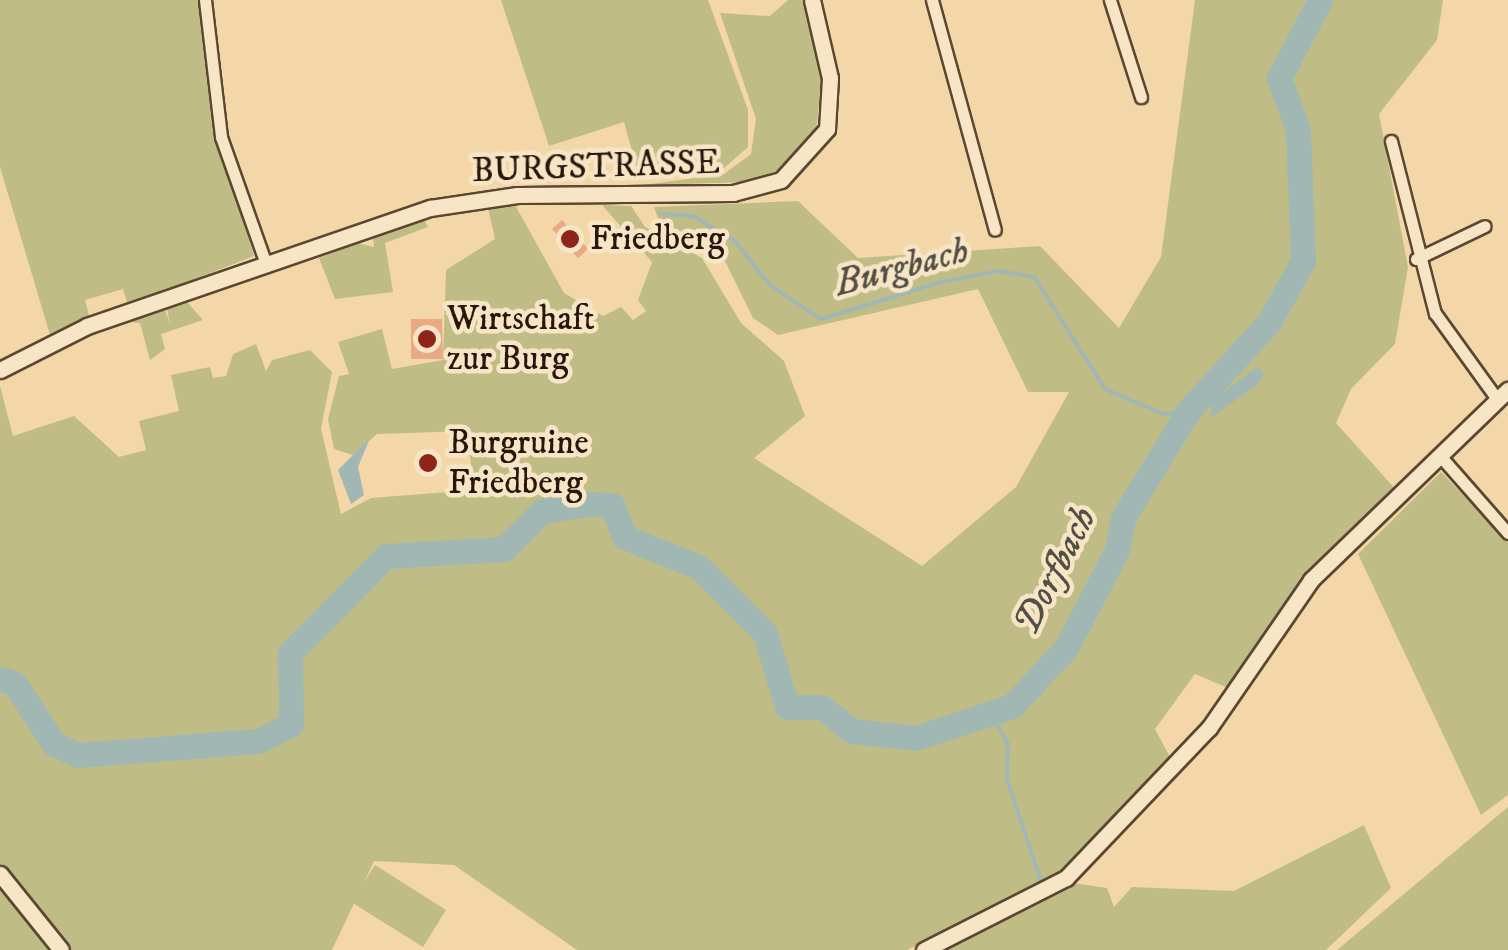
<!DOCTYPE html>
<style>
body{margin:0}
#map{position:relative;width:1508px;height:950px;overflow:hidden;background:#f3d7a8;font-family:"IM FELL DW Pica",serif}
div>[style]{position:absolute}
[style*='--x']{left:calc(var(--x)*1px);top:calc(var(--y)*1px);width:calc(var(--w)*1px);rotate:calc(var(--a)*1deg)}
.green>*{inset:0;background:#bfbd85}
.water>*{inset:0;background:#a0b7b3}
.stream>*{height:4px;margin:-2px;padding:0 2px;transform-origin:2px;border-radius:2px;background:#a0b7b3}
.river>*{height:25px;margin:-12.5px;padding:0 12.5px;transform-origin:12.5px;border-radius:12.5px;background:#a0b7b3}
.building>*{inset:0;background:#e9a982}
.roads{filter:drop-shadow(2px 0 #5b4731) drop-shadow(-2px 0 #5b4731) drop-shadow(0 2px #5b4731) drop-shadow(0 -2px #5b4731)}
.minor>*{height:11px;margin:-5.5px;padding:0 5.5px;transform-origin:5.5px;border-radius:5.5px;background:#f7e5c6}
.tertiary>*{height:15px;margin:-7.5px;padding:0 7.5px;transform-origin:7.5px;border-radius:7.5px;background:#f7e5c6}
.dots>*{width:28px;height:28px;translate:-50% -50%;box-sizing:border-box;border:5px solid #f7e5c6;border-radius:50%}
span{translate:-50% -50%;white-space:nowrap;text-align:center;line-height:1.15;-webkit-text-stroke:9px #f7e5c6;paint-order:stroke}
.street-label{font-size:35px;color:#281709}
.poi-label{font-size:35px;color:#281709}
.left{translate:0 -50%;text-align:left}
.water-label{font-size:38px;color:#524f44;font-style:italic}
</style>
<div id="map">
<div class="green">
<i style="clip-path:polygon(0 0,201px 0,217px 139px,254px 256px,128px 305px,123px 289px,85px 300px,90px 319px,50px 335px,0 167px)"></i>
<i style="clip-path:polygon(501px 0,708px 0,748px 110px,748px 147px,724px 168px,640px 179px,624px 122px,549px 146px)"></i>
<i style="clip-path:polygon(788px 0,804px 0,822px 75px,816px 132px,790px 165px,751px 182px,644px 185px,724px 174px,751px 154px,756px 119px,720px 13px,770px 16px)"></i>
<i style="clip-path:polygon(1195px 0,1443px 0,1437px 40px,1379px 114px,1408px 267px,1395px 344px,1351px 389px,1336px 423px,1399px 493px,1305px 578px,1228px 688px,1195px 674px,1155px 729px,1171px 759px,1060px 875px,907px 950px,577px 950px,454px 865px,374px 861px,332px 950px,67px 950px,0 865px,0 386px,13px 436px,74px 416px,119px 457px,146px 450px,139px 421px,179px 411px,171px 375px,210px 367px,213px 378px,226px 376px,233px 354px,256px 344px,266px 371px,272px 360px,310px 350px,332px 372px,321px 429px,341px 514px,371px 498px,474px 490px,467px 431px,377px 434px,353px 455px,334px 449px,328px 419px,339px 376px,349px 374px,338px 342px,382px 329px,392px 369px,443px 360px,446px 270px,495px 239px,488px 208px,515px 205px,564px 293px,603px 316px,621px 307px,633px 320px,646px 311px,638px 300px,652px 262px,602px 205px,631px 206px,645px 227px,702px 258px,741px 323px,784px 361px,805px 416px,754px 458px,922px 566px,1016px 487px,1069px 392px,1028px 392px,978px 289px,778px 335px,753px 318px,723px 257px,659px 221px,654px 207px,798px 201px,858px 258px,1040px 246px,1119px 328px,1161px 257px)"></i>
<i style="clip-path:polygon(424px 220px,428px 227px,385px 243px,393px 292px,335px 299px,319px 258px,358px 243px,374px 247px,373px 238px)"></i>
<i style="clip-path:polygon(186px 301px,203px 320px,161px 334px,165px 349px,150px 360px,140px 323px,129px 322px,165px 310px,170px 324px,167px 309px)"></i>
<i style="clip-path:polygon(1441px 472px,1508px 541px,1508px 795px,1481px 815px,1358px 554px)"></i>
<i style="clip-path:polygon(1508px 807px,1508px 950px,1337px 950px)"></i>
<i style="clip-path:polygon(1364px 825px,1391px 888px,1326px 950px,942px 950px,1073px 883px,1107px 888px,1114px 907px,1132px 887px,1234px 891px)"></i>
<i style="clip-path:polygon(375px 865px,446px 910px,423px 947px,351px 902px)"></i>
<i style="clip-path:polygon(0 884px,53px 950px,0 950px)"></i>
</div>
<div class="water">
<i style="clip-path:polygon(1257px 367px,1264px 373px,1257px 385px,1210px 418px,1213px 400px)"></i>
<i style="clip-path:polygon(370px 438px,358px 467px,364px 495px,351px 504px,338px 470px)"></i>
</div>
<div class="stream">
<i style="--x:661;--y:214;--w:32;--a:4"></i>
<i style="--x:693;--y:216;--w:49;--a:30.8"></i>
<i style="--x:735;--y:241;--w:56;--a:51.5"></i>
<i style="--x:770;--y:285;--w:61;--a:33.7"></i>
<i style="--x:821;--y:319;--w:126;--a:-17.1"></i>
<i style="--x:941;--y:282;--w:59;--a:-10.7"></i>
<i style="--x:999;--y:271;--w:36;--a:10"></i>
<i style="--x:1034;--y:277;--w:133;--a:57.6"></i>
<i style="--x:1105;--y:389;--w:63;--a:23.3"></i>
<i style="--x:1163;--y:414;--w:25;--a:-7"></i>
<i style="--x:990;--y:712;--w:37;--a:61"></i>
<i style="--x:1008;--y:744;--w:35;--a:92"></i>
<i style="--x:1007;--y:779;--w:108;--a:71.6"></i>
</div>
<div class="river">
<i style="--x:0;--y:679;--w:16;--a:18"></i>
<i style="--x:15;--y:684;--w:72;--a:57"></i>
<i style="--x:54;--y:744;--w:27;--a:24"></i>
<i style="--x:79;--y:755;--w:180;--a:-4.5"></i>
<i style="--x:258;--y:741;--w:37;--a:-27"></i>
<i style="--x:291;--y:724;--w:71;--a:-90.8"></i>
<i style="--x:290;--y:653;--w:136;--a:-45.3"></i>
<i style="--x:386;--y:556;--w:118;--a:-3.4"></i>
<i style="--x:504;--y:549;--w:54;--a:-45"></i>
<i style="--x:542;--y:511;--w:46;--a:-8.8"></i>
<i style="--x:587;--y:504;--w:25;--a:2"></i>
<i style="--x:612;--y:505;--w:34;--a:69"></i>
<i style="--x:624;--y:537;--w:81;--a:21.8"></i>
<i style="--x:699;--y:567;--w:93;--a:45"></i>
<i style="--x:765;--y:633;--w:77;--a:73.4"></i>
<i style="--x:787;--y:707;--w:35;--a:0"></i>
<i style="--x:822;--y:707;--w:38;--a:39"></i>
<i style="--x:852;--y:731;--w:64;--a:6.2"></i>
<i style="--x:916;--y:738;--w:101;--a:-18.4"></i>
<i style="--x:1012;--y:706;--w:79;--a:-47"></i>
<i style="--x:1066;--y:648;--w:110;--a:-62.5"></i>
<i style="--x:1117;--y:550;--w:33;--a:-79"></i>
<i style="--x:1123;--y:518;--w:125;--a:-58.7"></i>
<i style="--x:1188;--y:411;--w:120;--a:-47.7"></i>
<i style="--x:1269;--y:322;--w:70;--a:-60.9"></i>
<i style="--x:1303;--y:261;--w:131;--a:-92.2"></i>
<i style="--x:1298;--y:130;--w:55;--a:-110.1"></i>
<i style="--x:1279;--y:78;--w:88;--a:-62.3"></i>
</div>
<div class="building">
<i style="clip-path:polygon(562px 220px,588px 249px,578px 258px,552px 229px)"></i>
<i style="clip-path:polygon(411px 319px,442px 319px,443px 359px,411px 359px)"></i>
</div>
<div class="roads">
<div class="minor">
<i style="--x:205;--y:0;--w:138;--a:83.3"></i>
<i style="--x:221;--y:137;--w:135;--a:70.5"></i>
<i style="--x:932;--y:0;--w:238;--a:74.7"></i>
<i style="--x:1110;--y:0;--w:102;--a:72.3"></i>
<i style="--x:1391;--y:141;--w:178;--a:75.7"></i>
<i style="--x:1435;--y:313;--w:106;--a:54.2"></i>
<i style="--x:1416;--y:259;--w:76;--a:-25.6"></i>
<i style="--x:1442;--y:458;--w:100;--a:48.7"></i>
</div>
<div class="tertiary">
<i style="--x:0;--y:370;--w:97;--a:-26.8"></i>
<i style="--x:87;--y:326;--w:363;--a:-19"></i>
<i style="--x:430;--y:208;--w:88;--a:-8.5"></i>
<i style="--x:517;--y:195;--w:216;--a:-0.5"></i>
<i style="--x:733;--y:193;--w:50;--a:-15.2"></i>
<i style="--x:781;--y:180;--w:69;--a:-48"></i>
<i style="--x:827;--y:129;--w:51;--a:-86.6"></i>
<i style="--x:830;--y:78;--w:80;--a:-103"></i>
<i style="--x:0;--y:874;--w:97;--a:51.2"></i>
<i style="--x:924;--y:950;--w:159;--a:-26.9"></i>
<i style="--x:1066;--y:878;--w:207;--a:-46.4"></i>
<i style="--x:1209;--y:728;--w:180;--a:-55.4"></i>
<i style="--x:1311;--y:580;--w:274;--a:-44"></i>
</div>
</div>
<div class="dots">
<i style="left:570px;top:239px;background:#8f2418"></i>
<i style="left:427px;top:339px;background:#8f2418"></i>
<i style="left:428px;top:463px;background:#8f2418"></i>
</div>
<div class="street-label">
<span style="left:596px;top:167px;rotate:-2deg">BURGSTRASSE</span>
</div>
<div class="poi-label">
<span class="left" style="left:590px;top:239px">Friedberg</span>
<span class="left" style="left:447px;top:339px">Wirtschaft<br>zur Burg</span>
<span class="left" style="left:448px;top:463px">Burgruine<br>Friedberg</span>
</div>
<div class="water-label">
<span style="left:902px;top:268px;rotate:-15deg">Burgbach</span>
<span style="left:1056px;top:571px;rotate:-63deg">Dorfbach</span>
</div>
</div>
